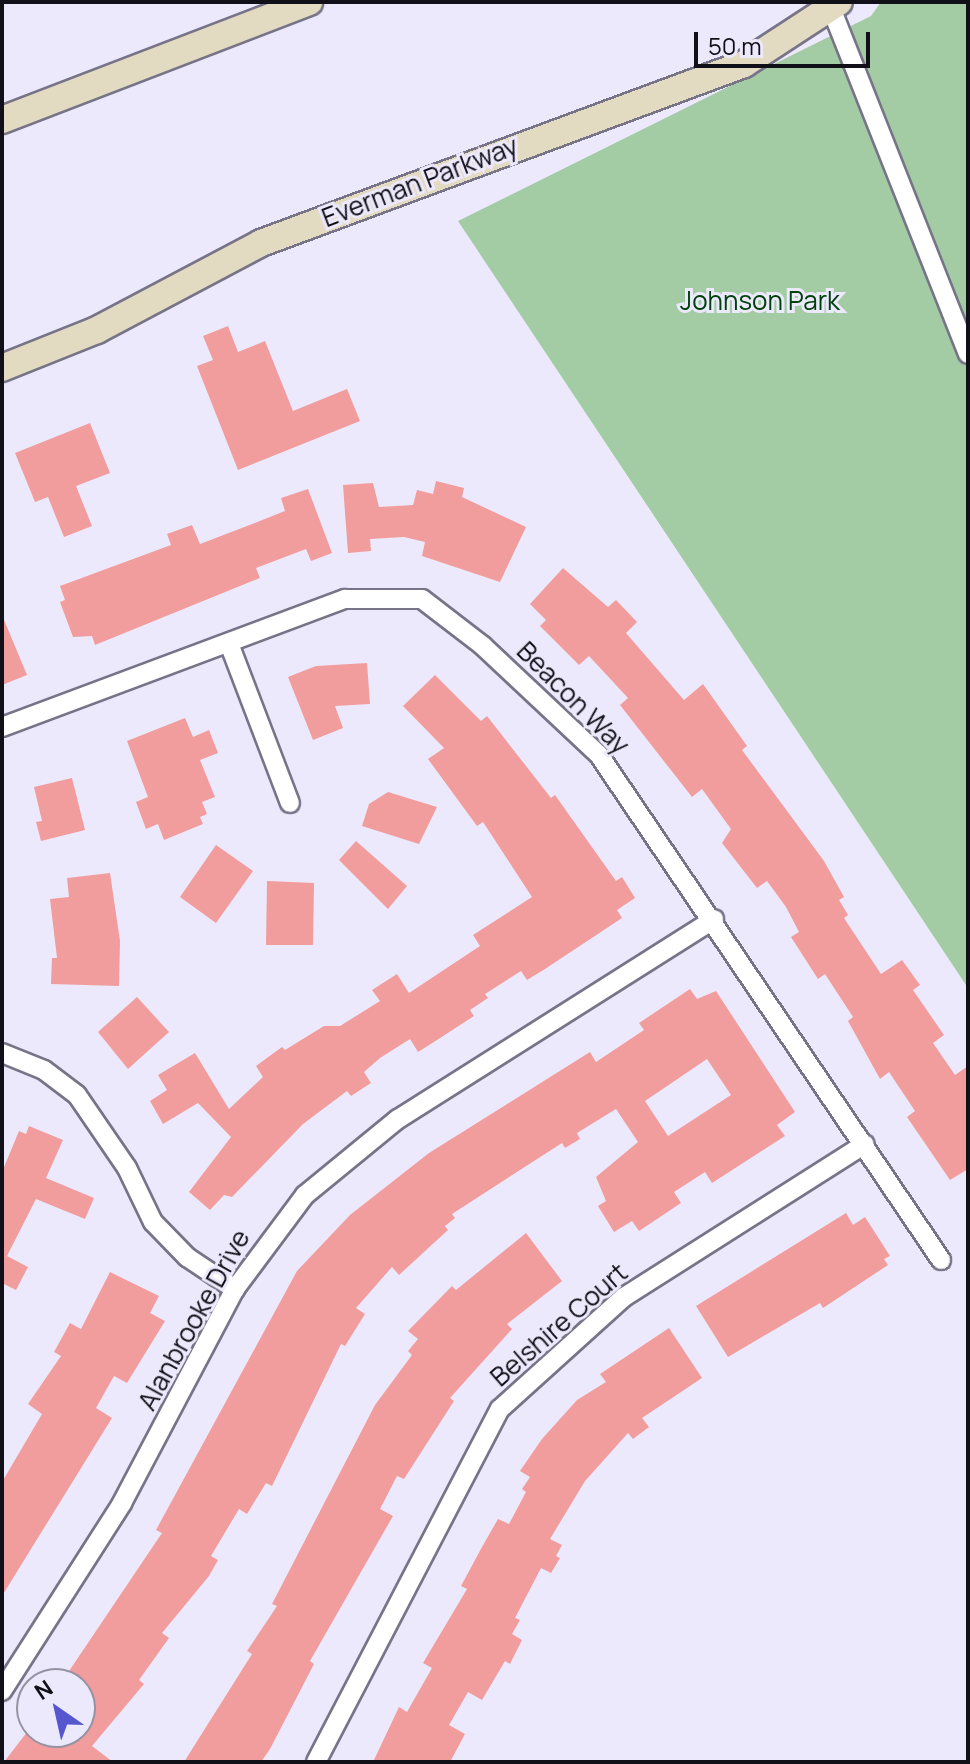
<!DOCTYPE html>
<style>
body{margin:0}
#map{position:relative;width:970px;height:1764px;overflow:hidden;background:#ede9fc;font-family:Manrope,sans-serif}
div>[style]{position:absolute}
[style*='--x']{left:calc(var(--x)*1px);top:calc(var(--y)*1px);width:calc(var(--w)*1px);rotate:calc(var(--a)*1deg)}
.green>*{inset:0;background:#a3cba4}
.building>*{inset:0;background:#f19d9d}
.roads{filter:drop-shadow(2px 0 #777488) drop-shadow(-2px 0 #777488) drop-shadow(0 2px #777488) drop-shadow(0 -2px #777488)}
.street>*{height:18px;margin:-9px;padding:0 9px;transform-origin:9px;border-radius:9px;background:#fff}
.secondary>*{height:26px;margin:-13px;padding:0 13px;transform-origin:13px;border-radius:13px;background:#e2dbc2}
span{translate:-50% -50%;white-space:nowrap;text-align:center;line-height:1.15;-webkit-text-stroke:6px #ede9fc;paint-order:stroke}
.street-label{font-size:26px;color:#111018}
.park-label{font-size:26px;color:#00420c}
.frame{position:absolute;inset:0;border:4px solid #111018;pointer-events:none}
.north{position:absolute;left:16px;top:1668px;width:80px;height:80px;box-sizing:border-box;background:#ede9fc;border:2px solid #9592a1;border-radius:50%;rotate:326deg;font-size:22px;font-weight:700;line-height:32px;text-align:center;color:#111018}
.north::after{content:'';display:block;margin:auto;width:28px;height:36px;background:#5657cf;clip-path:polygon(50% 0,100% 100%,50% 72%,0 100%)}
.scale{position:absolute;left:694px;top:32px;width:176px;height:36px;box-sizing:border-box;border:4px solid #111018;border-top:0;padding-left:10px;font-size:24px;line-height:28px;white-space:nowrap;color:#111018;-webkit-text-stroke:6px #ede9fc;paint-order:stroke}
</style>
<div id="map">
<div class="green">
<i style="clip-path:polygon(881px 2px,968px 2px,968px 988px,458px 221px,871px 16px)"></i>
</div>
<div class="building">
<i style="clip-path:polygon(228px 326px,238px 352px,265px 341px,293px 411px,347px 389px,360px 421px,238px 470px,197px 366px,213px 360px,203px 336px)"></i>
<i style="clip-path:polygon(90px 423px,110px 473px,76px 486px,92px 526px,64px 537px,48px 497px,35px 502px,15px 453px)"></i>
<i style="clip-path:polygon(436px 481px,464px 488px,462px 497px,526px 527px,500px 582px,422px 556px,425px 542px,404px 537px,370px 539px,371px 551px,348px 553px,343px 485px,373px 483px,379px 507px,413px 505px,417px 490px,433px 494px)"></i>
<i style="clip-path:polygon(308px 489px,332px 553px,311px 561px,306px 549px,256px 568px,260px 578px,95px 645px,92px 636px,73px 637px,60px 602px,65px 600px,60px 586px,171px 545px,167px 534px,192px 525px,200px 544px,247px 526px,285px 511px,281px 498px)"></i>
<i style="clip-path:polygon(563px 568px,608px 607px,616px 600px,637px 622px,626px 633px,684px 700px,703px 684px,747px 746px,742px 750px,824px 861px,844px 897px,839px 900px,848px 915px,844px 918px,881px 974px,902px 960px,920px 985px,913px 990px,944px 1035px,933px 1043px,955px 1075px,968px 1066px,968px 1169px,950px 1180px,907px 1117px,915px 1111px,889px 1072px,880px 1079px,848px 1021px,853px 1017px,825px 974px,818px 979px,791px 937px,799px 932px,786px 907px,767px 881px,757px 888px,722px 843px,731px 829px,702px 789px,692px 797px,620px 705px,628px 698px,589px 656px,579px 665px,540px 626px,546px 620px,530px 604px)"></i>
<i style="clip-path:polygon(2px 615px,27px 675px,2px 685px)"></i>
<i style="clip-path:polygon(367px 663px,370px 704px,335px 706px,343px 728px,313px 740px,288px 677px,316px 666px)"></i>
<i style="clip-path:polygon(435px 675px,481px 721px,487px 716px,551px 798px,555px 795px,616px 881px,622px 877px,635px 898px,617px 910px,622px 918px,545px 969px,527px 980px,521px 971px,485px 994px,488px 998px,470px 1010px,474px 1016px,437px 1040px,418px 1052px,410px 1039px,380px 1058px,364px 1072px,371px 1083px,351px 1096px,347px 1091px,303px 1124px,232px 1197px,224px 1195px,210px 1210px,189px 1192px,231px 1137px,198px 1103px,163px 1124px,150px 1101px,167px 1090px,158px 1075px,195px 1053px,229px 1109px,263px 1077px,256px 1066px,282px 1047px,285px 1050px,324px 1026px,340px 1026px,380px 1001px,372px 990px,397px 974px,409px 993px,480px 946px,473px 935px,532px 897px,483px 822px,477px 826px,428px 759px,444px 748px,403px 706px)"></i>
<i style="clip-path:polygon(185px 718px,193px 737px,209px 730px,218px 753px,200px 760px,215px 797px,202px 802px,207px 814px,200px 817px,203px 824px,164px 840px,158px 824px,146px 829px,136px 802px,148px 797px,127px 741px)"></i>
<i style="clip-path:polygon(72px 778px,85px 830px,41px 841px,36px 822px,42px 821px,34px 787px)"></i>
<i style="clip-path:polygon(388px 792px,437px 807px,419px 844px,362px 826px,369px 804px)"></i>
<i style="clip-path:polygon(356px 841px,407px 886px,388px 909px,339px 860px)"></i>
<i style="clip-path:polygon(216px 845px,253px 871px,216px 923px,180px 897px)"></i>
<i style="clip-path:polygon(110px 873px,120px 941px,119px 986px,51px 984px,52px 958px,57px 958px,50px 899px,69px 897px,67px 878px)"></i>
<i style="clip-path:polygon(267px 881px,314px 883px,313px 945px,266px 945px)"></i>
<i style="clip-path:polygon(evenodd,690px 989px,697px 999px,716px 991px,795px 1112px,777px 1125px,785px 1136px,712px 1183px,705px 1172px,674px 1192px,681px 1203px,639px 1231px,632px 1221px,614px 1232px,598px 1206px,606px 1201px,596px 1177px,638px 1142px,616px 1109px,577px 1133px,580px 1139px,565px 1148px,562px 1143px,452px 1214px,455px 1218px,445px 1226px,448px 1230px,399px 1275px,392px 1267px,356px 1308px,365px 1314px,345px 1346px,341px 1344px,272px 1486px,266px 1483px,247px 1514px,239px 1509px,211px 1556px,218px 1560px,209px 1576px,162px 1633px,169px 1638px,139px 1680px,144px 1684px,92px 1746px,113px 1762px,4px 1762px,27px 1732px,80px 1732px,80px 1684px,63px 1680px,162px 1533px,156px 1530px,297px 1271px,350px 1215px,429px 1153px,590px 1052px,596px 1062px,644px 1030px,639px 1023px,690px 989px,707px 1059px,731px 1095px,668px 1136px,645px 1101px,707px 1059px)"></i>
<i style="clip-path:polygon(137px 997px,169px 1032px,128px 1069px,98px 1032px)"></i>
<i style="clip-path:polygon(29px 1126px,63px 1140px,46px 1178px,94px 1198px,85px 1219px,36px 1199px,7px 1256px,28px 1267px,16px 1290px,2px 1283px,2px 1172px,19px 1131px,26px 1134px)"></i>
<i style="clip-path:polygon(846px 1213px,853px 1225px,865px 1217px,890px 1256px,884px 1259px,888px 1265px,823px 1308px,820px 1303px,728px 1357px,696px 1306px)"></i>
<i style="clip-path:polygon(526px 1233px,562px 1281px,507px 1324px,512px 1329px,450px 1398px,454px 1401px,404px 1479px,397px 1476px,380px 1509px,393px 1516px,310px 1661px,314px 1664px,270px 1749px,261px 1762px,184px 1762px,252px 1654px,247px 1651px,277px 1606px,272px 1604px,375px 1405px,412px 1355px,408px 1351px,418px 1339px,408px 1331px,452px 1286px,456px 1290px)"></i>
<i style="clip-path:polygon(110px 1272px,159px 1296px,150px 1313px,165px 1321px,127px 1383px,114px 1376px,96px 1408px,112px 1418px,2px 1596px,2px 1482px,42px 1414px,28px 1404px,61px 1356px,54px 1352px,70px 1323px,81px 1329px)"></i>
<i style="clip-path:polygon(669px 1328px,702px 1378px,642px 1418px,649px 1427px,633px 1439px,628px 1433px,585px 1481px,550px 1539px,562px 1545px,556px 1556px,560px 1558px,551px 1573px,541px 1568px,515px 1618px,520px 1620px,512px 1634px,522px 1640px,510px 1664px,505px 1661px,482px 1700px,468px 1692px,449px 1725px,465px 1734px,450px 1762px,373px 1762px,399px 1707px,407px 1712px,432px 1668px,423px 1663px,467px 1589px,461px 1586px,482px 1547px,498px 1519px,509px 1524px,526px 1492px,522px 1489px,530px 1477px,520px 1471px,542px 1439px,577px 1400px,606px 1382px,600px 1374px)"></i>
</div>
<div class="roads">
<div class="street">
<i style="--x:831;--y:8;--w:372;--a:68.4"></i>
<i style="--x:230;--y:646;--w:168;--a:69.1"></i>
<i style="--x:2;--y:727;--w:366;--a:-20.5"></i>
<i style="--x:345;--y:599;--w:77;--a:0"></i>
<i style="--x:422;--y:599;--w:77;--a:37.6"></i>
<i style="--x:483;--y:646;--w:159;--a:43.2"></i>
<i style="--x:599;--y:755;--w:610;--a:55.89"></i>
<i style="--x:2;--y:1053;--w:45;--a:22"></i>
<i style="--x:44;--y:1070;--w:41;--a:37.1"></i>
<i style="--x:77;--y:1095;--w:88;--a:55.6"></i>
<i style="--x:127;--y:1168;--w:60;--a:64.3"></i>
<i style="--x:153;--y:1222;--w:49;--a:45.8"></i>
<i style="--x:187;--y:1257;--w:58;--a:33.7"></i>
<i style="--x:2;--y:1691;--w:223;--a:-57.4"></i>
<i style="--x:122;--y:1503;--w:242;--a:-62.2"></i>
<i style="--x:235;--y:1289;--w:117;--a:-53.3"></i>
<i style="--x:305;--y:1195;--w:120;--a:-39.3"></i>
<i style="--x:398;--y:1119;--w:374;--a:-32.3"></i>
<i style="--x:316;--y:1762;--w:398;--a:-62.5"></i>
<i style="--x:500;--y:1409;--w:167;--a:-42.1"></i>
<i style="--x:624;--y:1297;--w:285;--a:-32.4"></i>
</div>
<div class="secondary">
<i style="--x:2;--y:120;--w:329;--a:-21"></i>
<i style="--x:2;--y:368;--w:102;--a:-21.8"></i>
<i style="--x:97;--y:330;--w:186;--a:-27.9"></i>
<i style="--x:261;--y:243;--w:515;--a:-20.33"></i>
<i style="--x:744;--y:64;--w:113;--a:-33.1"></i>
</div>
</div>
<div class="street-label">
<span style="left:420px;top:182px;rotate:-21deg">Everman Parkway</span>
<span style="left:573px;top:698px;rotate:45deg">Beacon Way</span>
<span style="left:194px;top:1320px;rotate:-61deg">Alanbrooke Drive</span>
<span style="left:559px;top:1325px;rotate:-41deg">Belshire Court</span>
</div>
<div class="park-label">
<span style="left:760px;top:301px">Johnson Park</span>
</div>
<div class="frame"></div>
<div class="north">N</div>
<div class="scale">50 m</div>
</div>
